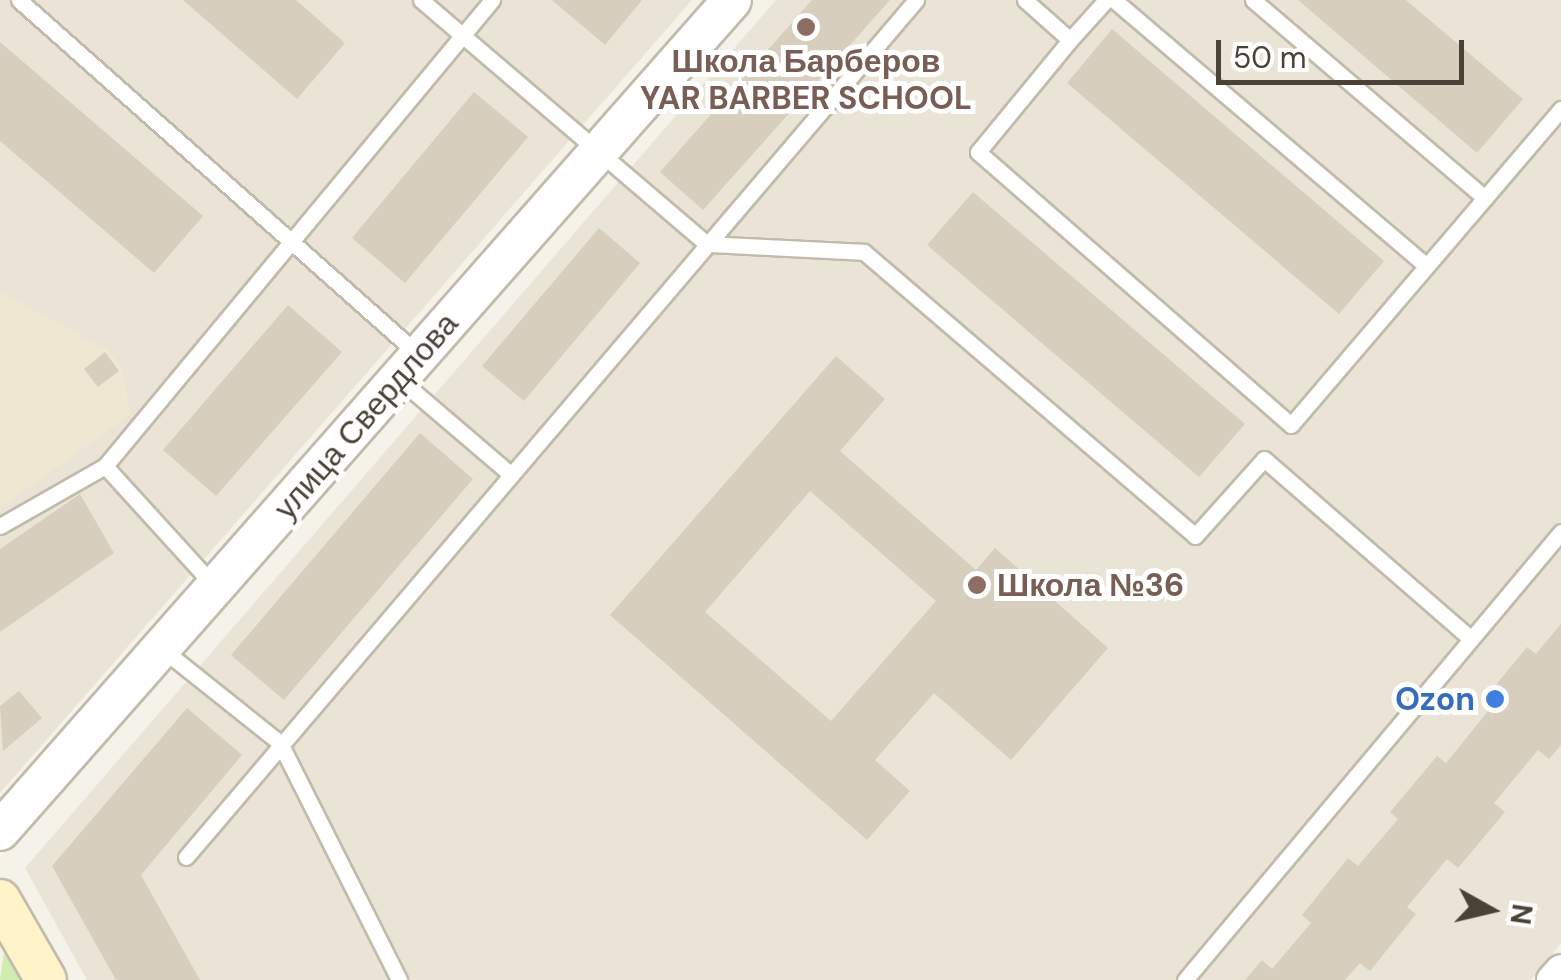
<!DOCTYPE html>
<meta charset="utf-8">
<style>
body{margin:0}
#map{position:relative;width:1561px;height:980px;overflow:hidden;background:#f5f2e9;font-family:"DM Sans",sans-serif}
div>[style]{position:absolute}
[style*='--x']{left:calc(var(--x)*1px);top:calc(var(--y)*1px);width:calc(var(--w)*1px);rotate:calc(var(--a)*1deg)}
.residential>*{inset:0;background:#eae4d6}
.education>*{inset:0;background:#efe7d2}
.green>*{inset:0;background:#d0ecaf}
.building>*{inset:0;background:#d8cebd}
.roads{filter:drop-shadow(2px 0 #c2baaa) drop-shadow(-2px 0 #c2baaa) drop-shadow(0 2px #c2baaa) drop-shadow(0 -2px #c2baaa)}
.service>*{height:15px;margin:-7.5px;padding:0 7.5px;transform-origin:7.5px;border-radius:7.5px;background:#fff}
.minor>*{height:30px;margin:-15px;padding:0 15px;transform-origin:15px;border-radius:15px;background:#fff}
.tertiary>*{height:38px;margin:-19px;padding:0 19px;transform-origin:19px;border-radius:19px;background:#fff}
.secondary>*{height:40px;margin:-20px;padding:0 20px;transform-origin:20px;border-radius:20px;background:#fff3c9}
.dots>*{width:28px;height:28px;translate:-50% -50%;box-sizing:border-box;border:5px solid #fff;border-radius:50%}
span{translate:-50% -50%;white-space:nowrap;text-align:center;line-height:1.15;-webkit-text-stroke:10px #fff;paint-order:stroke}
.education-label{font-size:32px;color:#785e54;font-weight:700}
.left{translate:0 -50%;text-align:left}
.street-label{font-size:32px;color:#4a4236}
.shop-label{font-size:32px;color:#366cbe;font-weight:700}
.right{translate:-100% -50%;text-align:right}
.north{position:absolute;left:1441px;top:860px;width:100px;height:100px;-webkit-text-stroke:8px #fff;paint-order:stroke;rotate:98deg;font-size:28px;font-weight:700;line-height:40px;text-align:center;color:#4a4236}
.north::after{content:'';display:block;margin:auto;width:35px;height:45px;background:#4a4236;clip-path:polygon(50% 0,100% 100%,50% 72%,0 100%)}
.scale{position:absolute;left:1216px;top:40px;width:248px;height:45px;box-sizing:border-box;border:5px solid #4a4236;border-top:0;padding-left:12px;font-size:30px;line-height:35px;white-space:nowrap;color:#4a4236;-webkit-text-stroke:8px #fff;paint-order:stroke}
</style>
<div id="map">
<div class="residential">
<i style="clip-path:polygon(0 0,692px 0,0 793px)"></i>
<i style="clip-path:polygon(776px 0,1561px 0,1561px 943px,1531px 980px,87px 980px,25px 868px)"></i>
</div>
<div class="education">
<i style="clip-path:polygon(0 292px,108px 350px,122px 367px,130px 415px,0 508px)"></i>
</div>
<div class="green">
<i style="clip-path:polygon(5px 946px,24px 980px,0 980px)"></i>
</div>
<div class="building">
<i style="clip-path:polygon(183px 0,296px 0,345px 43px,297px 99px)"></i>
<i style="clip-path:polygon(552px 0,642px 0,605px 45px)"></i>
<i style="clip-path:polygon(812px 0,890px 0,703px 210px,660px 172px)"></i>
<i style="clip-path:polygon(1298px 0,1406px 0,1523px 99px,1477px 153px)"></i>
<i style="clip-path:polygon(1112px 29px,1384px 261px,1339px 314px,1067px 83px)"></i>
<i style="clip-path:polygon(0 42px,203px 216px,154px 273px,0 141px)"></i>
<i style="clip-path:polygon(474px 92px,528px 137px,405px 283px,352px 238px)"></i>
<i style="clip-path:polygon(973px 192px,1245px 424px,1199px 477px,927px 245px)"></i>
<i style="clip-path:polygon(599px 228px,640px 263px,524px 401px,482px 366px)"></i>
<i style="clip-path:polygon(288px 305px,342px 352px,216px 496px,163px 450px)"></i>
<i style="clip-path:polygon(105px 352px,119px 371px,98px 387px,84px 369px)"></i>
<i style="clip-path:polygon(evenodd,836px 356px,885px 399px,840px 451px,976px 570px,995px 548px,1108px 648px,1011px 760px,934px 693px,875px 760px,910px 791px,867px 840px,610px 615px,836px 356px,810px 491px,936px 601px,831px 721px,705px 612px,810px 491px)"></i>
<i style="clip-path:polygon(420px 433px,473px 479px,284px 700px,231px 655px)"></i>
<i style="clip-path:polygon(80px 494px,114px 553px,0 632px,0 549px)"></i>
<i style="clip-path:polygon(1561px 624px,1561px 745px,1549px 759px,1538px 750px,1494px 803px,1505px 812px,1458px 868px,1447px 859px,1407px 907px,1416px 914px,1370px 971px,1360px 963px,1345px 980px,1245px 980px,1262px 960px,1272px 969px,1311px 923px,1302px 915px,1348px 858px,1358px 866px,1398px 819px,1390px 812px,1437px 756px,1446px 763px,1489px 710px,1481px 703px,1527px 647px,1536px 654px)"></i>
<i style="clip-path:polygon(19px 691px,42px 718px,3px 751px,0 706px)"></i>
<i style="clip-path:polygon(187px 708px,242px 755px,141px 875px,200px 980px,116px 980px,52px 866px)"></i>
</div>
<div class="roads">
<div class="service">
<i style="--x:19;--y:0;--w:535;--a:41.59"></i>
<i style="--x:421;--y:0;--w:376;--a:40.5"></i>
<i style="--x:707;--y:244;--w:157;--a:2.9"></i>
<i style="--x:864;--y:252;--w:436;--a:40.6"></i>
<i style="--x:1195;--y:536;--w:103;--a:-48.1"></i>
<i style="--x:1264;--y:459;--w:274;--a:41"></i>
<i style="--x:1025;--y:0;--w:60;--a:41.6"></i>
<i style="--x:1070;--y:40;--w:145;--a:129.4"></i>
<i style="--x:978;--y:152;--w:415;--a:41.1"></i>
<i style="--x:1291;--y:425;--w:416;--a:-49.5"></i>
<i style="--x:1114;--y:0;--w:410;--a:40.4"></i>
<i style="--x:1253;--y:0;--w:305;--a:40.5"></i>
<i style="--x:1070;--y:40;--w:54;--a:-48"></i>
<i style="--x:399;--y:379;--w:143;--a:40.5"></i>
<i style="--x:105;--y:466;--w:606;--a:-50.29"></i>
<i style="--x:0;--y:526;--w:121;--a:-29.7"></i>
<i style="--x:105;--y:466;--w:164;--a:47.7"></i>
<i style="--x:161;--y:648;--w:152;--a:38.6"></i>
<i style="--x:280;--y:743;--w:265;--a:63.3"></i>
<i style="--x:186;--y:857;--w:1126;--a:-49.58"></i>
<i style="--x:1185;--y:980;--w:585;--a:-49.99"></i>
</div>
<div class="minor">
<i style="--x:1552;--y:980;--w:13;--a:-48"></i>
</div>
<div class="tertiary">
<i style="--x:0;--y:831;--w:1107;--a:-48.62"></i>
</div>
<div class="secondary">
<i style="--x:0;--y:900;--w:92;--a:60.1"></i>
</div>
</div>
<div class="dots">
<i style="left:806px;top:27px;background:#8d6e63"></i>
<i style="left:977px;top:585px;background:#8d6e63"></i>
<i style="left:1495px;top:699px;background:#3f7fe0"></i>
</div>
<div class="education-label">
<span style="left:806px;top:80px">Школа Барберов<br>YAR BARBER SCHOOL</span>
<span class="left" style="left:997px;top:585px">Школа №36</span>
</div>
<div class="street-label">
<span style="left:366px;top:416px;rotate:-49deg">улица Свердлова</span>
</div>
<div class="shop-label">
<span class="right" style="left:1475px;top:699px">Ozon</span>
</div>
<div class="north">N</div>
<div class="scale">50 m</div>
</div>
